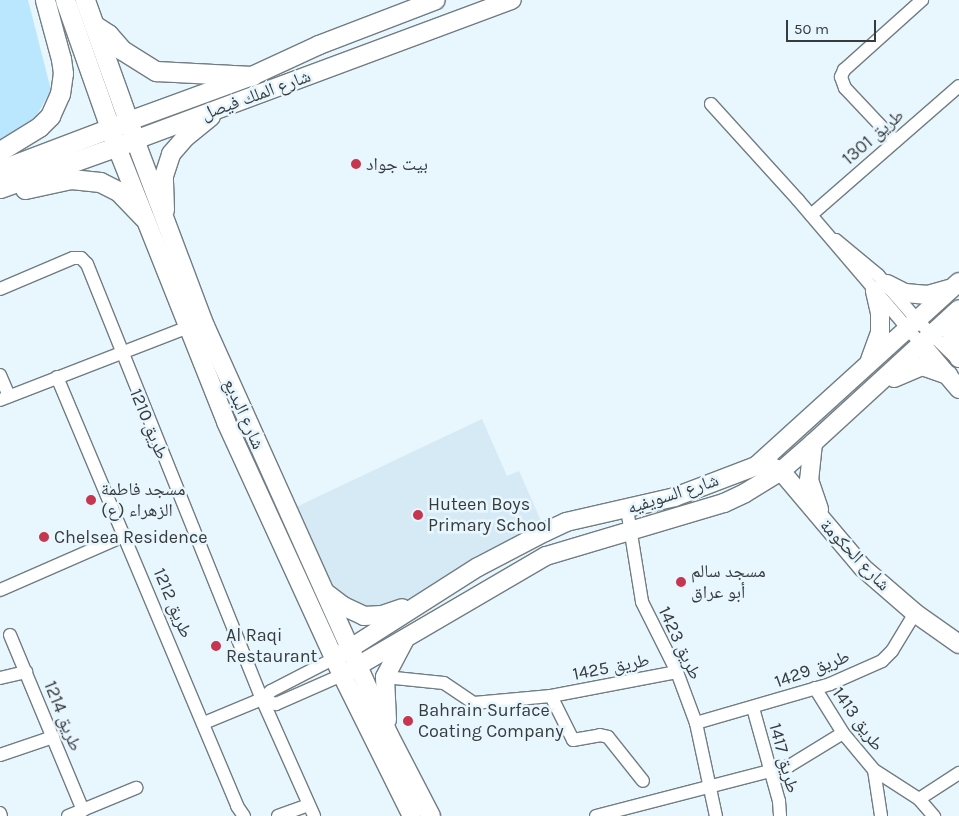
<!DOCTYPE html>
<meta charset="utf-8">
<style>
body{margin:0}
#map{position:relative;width:959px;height:816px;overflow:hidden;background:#e8f6fd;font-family:Karla,"Noto Naskh Arabic",sans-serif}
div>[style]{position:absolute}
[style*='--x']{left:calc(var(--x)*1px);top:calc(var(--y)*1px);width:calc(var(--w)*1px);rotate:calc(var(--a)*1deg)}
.built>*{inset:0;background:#d5eaf5}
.green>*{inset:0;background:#bae7fe}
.roads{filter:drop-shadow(1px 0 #717d83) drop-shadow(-1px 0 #717d83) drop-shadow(0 1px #717d83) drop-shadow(0 -1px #717d83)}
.street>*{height:12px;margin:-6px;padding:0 6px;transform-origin:6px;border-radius:6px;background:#fff}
.secondary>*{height:18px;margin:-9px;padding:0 9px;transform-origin:9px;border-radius:9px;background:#fff}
.primary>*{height:19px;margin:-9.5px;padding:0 9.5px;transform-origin:9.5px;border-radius:9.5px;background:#fff}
.dots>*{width:14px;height:14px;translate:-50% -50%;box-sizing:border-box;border:2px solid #e8f6fd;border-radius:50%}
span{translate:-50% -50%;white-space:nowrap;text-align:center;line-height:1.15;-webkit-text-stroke:5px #e8f6fd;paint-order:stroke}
.street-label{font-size:18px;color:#363b3e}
.poi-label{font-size:18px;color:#363b3e}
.left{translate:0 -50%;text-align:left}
.scale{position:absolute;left:786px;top:20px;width:90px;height:22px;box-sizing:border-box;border:2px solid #363b3e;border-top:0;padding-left:6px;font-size:15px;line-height:18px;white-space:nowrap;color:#363b3e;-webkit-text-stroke:4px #e8f6fd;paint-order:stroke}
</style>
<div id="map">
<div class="built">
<i style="clip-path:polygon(482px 419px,507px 476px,519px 471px,542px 523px,476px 556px,393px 609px,357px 613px,338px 602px,294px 508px)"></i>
</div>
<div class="green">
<i style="clip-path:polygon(0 0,28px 0,51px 90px,33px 122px,0 140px)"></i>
</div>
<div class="roads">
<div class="street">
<i style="--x:711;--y:104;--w:130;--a:47.8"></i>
<i style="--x:798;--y:200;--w:189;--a:49.5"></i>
<i style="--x:895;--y:141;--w:73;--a:-133.3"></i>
<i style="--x:845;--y:88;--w:12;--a:-110"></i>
<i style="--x:841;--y:77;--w:8;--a:-67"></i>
<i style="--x:844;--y:70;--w:105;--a:-41.9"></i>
<i style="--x:811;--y:215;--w:196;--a:-41.1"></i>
<i style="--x:836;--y:240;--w:55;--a:39.8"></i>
<i style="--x:878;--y:275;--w:61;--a:49"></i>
<i style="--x:918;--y:321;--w:57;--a:44.3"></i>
<i style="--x:0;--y:289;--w:79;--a:-23"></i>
<i style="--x:73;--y:258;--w:8;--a:0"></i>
<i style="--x:81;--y:258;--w:8;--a:45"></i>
<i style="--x:87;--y:264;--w:469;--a:68.1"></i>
<i style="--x:262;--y:699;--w:128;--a:66"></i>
<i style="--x:0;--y:375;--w:23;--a:67"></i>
<i style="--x:57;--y:377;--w:465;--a:67.2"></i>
<i style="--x:237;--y:806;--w:12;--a:55"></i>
<i style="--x:0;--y:400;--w:199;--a:-21.2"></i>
<i style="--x:627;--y:509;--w:94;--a:80.8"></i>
<i style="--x:642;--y:602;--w:78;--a:63.4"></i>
<i style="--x:677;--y:672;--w:54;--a:69.6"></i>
<i style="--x:696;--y:723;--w:95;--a:77.9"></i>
<i style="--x:0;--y:590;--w:137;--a:-23.6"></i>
<i style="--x:10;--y:635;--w:190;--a:67.4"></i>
<i style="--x:385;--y:677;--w:59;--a:5.8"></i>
<i style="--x:444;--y:683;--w:36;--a:34"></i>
<i style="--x:474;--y:703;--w:77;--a:-5.2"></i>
<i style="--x:551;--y:696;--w:128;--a:-10.8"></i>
<i style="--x:0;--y:678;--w:27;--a:-13"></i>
<i style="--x:815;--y:688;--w:53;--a:58.1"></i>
<i style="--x:843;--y:733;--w:48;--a:50"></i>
<i style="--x:874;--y:770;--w:54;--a:32.8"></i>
<i style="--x:919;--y:799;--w:23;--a:49"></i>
<i style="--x:551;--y:696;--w:49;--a:63.4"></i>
<i style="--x:573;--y:740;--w:27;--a:-10"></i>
<i style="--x:600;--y:735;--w:8;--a:14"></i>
<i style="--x:608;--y:737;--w:56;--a:51.5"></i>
<i style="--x:262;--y:699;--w:15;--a:20"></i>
<i style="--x:276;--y:704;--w:72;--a:-23.7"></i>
<i style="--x:753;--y:708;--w:97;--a:74.4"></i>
<i style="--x:779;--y:801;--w:15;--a:86"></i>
<i style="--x:204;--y:723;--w:63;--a:-22.5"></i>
<i style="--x:262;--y:699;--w:12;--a:-42"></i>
<i style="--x:271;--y:691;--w:72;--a:-27.3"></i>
<i style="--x:696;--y:723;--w:140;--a:-16.2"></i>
<i style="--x:830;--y:684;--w:57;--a:-23.9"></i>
<i style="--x:882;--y:661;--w:14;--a:-45"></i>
<i style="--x:892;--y:651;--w:44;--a:-58.8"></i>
<i style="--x:0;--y:755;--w:56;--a:-18.8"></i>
<i style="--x:874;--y:770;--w:47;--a:81.3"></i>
<i style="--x:919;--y:799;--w:48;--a:-33"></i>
<i style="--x:0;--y:813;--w:3;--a:72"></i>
<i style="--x:68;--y:816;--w:74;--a:-22.4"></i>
<i style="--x:278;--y:816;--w:32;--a:-20"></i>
<i style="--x:596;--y:816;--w:199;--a:-14.5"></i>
<i style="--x:789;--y:766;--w:63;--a:-31.4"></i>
</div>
<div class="secondary">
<i style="--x:129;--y:121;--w:131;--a:-20.1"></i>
<i style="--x:252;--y:76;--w:74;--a:-24.8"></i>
<i style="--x:319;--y:45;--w:125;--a:-21"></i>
<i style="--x:116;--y:145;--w:298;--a:68.3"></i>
<i style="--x:226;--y:422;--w:278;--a:65.4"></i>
<i style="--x:342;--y:675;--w:157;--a:63.6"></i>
<i style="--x:165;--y:210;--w:34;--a:-92"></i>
<i style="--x:164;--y:176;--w:23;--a:-72"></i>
<i style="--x:171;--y:154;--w:23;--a:-49"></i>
<i style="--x:186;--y:137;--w:32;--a:-39"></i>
<i style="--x:887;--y:284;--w:20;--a:27"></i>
<i style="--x:905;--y:293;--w:23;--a:5"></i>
<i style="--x:928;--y:295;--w:22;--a:-16"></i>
<i style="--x:954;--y:314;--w:23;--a:95"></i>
<i style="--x:952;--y:337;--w:22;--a:72"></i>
<i style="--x:921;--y:344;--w:59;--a:49.8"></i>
<i style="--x:870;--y:360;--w:29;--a:-70"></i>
<i style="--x:880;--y:333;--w:20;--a:-90"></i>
<i style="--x:880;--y:313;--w:23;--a:-103"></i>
<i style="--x:894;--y:378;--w:30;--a:-23"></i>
<i style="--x:922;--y:366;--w:28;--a:19"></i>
<i style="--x:813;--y:443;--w:37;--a:96"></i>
<i style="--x:809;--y:480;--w:31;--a:71"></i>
<i style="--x:770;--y:466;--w:12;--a:24"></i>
<i style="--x:781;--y:471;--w:127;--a:49.8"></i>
<i style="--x:863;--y:568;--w:69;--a:40.9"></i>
<i style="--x:915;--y:613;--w:54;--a:35.2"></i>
<i style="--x:326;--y:593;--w:21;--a:37"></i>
<i style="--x:343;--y:606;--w:23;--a:25"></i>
<i style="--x:364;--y:616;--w:18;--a:-3"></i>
<i style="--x:382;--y:615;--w:21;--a:-19"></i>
<i style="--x:335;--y:658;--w:169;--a:-32.5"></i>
<i style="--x:478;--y:567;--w:76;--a:-27.6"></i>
<i style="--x:545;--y:532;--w:23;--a:-25"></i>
<i style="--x:566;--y:522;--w:112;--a:-12.9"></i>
<i style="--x:675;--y:497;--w:87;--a:-20.9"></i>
<i style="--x:756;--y:466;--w:274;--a:-42.2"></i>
<i style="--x:349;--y:671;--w:228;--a:-30.3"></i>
<i style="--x:546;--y:556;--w:186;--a:-16.6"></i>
<i style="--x:724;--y:503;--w:23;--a:-25"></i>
<i style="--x:745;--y:493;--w:42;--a:-31.4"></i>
<i style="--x:781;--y:471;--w:43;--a:-41.2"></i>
<i style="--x:813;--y:443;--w:198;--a:-42.5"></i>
<i style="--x:387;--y:720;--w:43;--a:-92.7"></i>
<i style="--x:385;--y:677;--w:41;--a:-62.2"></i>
<i style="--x:431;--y:816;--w:91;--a:-117.4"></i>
<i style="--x:389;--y:735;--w:448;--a:-114.2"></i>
<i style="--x:205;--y:326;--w:199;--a:-110.6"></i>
<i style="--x:135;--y:140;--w:402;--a:-20.4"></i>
</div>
<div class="primary">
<i style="--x:65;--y:0;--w:154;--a:70.6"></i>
<i style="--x:94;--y:25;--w:17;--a:33"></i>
<i style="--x:108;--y:34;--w:21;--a:49"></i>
<i style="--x:122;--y:50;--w:40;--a:32"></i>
<i style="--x:156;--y:71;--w:96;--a:3"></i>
<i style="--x:0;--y:151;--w:46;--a:-31.6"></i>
<i style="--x:39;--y:127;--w:16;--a:-45"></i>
<i style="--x:50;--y:116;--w:24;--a:-66"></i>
<i style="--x:60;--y:94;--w:21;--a:-82"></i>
<i style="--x:63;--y:73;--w:14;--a:-98"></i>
<i style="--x:61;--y:59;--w:61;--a:-105.2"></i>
<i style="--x:0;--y:170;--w:129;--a:-20.8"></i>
<i style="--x:0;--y:188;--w:143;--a:-19.6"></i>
<i style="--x:135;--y:140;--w:149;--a:-109.7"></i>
<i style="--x:25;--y:189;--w:47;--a:-12.3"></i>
<i style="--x:71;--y:179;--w:29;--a:6"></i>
<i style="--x:100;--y:182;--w:20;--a:27"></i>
<i style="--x:118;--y:191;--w:37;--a:46"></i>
</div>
</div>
<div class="dots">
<i style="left:356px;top:164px;background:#c63650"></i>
<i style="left:91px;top:500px;background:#c63650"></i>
<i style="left:418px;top:515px;background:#c63650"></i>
<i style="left:44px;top:537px;background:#c63650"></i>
<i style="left:681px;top:582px;background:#c63650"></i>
<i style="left:216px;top:646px;background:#c63650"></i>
<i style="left:408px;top:721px;background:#c63650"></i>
</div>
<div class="street-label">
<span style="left:256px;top:95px;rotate:-20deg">شارع الملك فيصل</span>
<span style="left:873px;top:137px;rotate:-41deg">طريق 1301</span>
<span style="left:244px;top:414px;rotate:66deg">شارع البديع</span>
<span style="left:149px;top:424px;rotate:68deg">طريق 1210</span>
<span style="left:673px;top:494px;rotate:-18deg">شارع السويفيه</span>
<span style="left:855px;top:555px;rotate:46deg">شارع الحكومة</span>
<span style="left:173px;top:603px;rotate:67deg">طريق 1212</span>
<span style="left:680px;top:643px;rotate:65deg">طريق 1423</span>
<span style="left:611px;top:667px;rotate:-11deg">طريق 1425</span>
<span style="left:812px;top:669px;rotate:-20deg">طريق 1429</span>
<span style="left:63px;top:716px;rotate:68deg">طريق 1214</span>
<span style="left:858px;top:719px;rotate:54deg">طريق 1413</span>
<span style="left:784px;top:758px;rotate:75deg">طريق 1417</span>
</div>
<div class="poi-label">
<span class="left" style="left:366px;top:164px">بيت جواد</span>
<span class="left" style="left:101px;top:500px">مسجد فاطمة<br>الزهراء (ع)</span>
<span class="left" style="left:428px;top:515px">Huteen Boys<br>Primary School</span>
<span class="left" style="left:54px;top:537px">Chelsea Residence</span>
<span class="left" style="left:691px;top:582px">مسجد سالم<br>أبو عراق</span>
<span class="left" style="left:226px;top:646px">Al Raqi<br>Restaurant</span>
<span class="left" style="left:418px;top:721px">Bahrain Surface<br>Coating Company</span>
</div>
<div class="scale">50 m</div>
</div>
